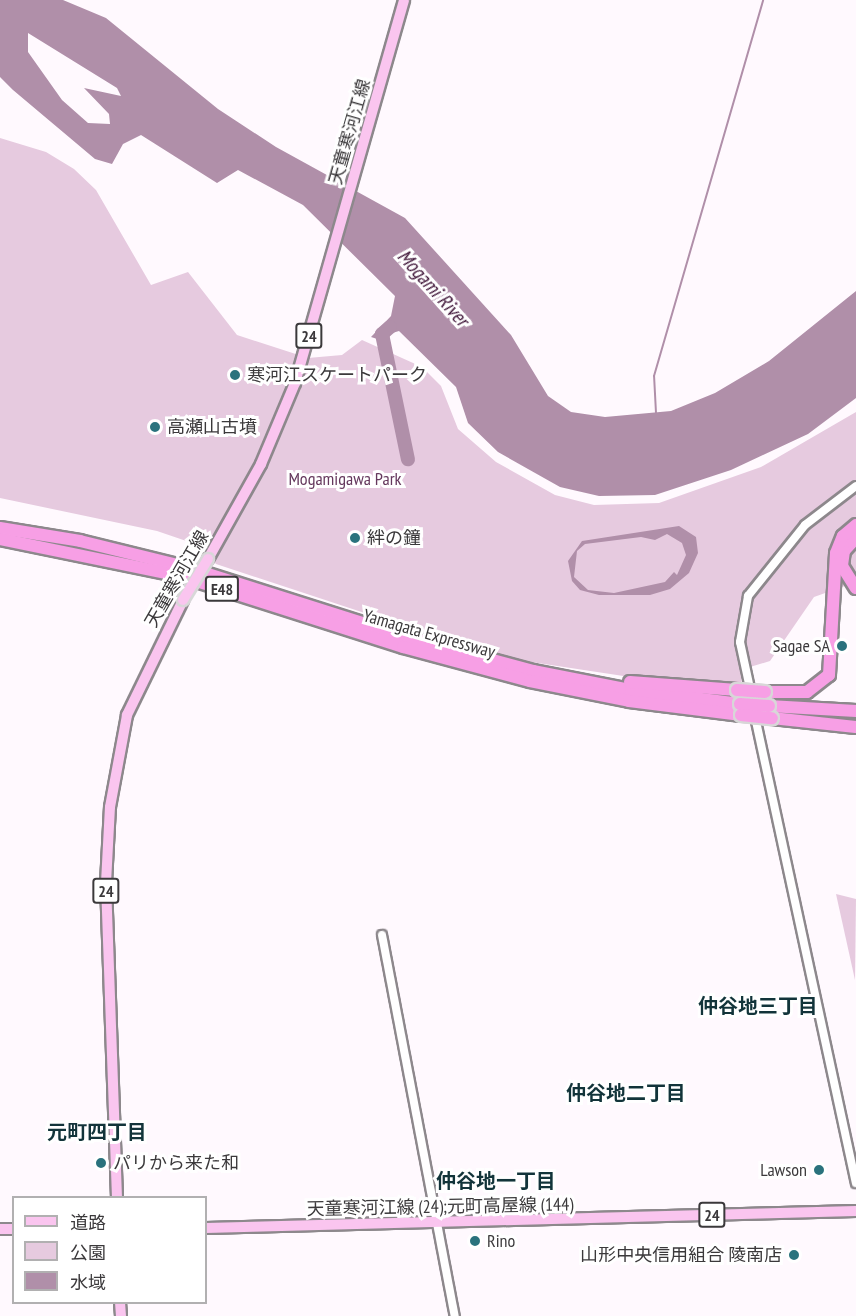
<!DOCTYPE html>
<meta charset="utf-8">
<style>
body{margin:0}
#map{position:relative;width:856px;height:1316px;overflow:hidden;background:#fff9fe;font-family:"PT Sans Narrow","Noto Sans JP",sans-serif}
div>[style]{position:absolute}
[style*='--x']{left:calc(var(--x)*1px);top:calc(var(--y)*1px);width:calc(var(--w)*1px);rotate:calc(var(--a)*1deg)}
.green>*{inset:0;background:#e6cadf}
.water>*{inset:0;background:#b08fa9}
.stream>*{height:2px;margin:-1px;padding:0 1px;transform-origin:1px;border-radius:1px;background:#b08fa9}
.river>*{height:14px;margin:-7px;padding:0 7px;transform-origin:7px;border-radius:7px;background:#b08fa9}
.roads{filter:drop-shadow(2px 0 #8d888c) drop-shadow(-2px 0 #8d888c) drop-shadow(0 2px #8d888c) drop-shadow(0 -2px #8d888c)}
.minor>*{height:8px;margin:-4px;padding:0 4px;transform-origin:4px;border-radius:4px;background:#fff}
.major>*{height:10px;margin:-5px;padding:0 5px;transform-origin:5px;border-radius:5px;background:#fac5ef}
.highway>*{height:12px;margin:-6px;padding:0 6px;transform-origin:6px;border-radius:6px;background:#f79fe5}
.bridges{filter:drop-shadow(2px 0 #d8d7d8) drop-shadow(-2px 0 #d8d7d8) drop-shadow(0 2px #d8d7d8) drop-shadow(0 -2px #d8d7d8)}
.major-bridge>*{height:10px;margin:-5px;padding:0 5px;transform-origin:5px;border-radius:5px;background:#fac5ef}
.highway-bridge>*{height:12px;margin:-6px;padding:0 6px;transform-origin:6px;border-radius:6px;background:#f79fe5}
.dots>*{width:16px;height:16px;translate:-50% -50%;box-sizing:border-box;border:3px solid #fff;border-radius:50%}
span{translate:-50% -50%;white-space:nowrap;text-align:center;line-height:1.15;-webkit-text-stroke:6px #fff;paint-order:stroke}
.shield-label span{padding:2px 4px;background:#fff;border:2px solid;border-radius:4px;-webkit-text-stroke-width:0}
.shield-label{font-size:16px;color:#3b393b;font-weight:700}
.street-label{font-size:18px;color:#3b393b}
.poi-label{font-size:18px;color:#3b393b}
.left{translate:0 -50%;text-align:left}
.right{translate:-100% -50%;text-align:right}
.park-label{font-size:18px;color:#65385d}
.water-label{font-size:20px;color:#401639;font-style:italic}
.neighbourhood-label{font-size:20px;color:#12343a;font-weight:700}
.legend{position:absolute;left:12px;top:1196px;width:195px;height:108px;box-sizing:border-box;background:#fff;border:2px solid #b1b0b1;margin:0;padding:8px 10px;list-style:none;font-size:18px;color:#3b393b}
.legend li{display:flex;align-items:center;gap:12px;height:30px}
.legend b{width:30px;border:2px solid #b1b0b1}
</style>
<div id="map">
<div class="green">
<i style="clip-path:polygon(0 138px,46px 152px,74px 169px,96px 190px,151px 285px,188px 272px,237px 335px,308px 358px,342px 355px,362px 340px,422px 367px,441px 386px,458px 429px,496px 462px,555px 495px,594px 505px,659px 503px,761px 467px,856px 412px,856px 582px,814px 597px,770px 661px,740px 670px,742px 685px,663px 682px,498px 657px,216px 564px,201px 546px,157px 531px,0 498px)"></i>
<i style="clip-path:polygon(836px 894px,856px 899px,855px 980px)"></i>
</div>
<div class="water">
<i style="clip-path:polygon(evenodd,0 0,63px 0,106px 18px,218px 109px,276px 147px,405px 218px,511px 335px,548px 396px,571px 412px,605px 417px,671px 411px,715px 393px,769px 361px,856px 291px,856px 398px,808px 434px,731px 470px,655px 495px,599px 496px,560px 487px,498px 452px,468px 423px,456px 387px,399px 331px,389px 334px,390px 343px,371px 337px,391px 316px,395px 296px,303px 205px,238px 170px,217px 183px,141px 135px,123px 144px,112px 164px,95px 159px,13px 90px,0 77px,0 0,28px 33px,117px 88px,121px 96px,84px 88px,109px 114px,110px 124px,88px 123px,62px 100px,28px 52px,28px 33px)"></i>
<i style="clip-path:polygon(evenodd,679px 526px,696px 537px,698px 553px,689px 573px,670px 589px,650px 595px,599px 595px,580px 590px,572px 581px,568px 561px,582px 541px,679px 526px,667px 534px,682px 543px,686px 555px,677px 575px,674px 572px,665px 582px,614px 593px,588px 590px,574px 577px,577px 551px,585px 544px,641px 537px,655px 540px,667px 534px)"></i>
</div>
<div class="stream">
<i style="--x:656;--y:413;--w:37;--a:-93"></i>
<i style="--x:654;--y:376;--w:391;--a:-73.8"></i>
</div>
<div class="river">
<i style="--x:390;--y:327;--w:11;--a:139"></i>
<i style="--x:382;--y:334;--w:128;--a:78.3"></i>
</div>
<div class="roads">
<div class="minor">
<i style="--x:751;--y:693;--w:52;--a:-102.2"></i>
<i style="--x:740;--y:642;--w:47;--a:-80.1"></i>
<i style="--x:748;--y:596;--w:91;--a:-51.2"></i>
<i style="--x:805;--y:525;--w:64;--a:-37.4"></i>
<i style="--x:754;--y:712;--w:482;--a:77.8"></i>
<i style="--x:382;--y:935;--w:388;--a:79.2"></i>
</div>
<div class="major">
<i style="--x:208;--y:559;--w:109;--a:-60.8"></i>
<i style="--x:261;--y:464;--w:88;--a:-67.2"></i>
<i style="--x:295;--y:383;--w:398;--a:-74.1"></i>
<i style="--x:117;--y:1198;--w:315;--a:-92"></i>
<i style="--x:106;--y:883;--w:76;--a:-87"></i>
<i style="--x:110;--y:807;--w:94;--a:-79.5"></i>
<i style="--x:127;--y:715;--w:128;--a:-64"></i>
<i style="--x:206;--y:1228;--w:650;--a:-1.5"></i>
<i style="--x:0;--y:1229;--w:14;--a:0"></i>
<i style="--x:120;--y:1302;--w:14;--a:86"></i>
</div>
<div class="highway">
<i style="--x:0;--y:528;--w:81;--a:9.2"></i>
<i style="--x:80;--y:541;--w:109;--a:13.8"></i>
<i style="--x:186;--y:567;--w:232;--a:17.6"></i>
<i style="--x:407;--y:637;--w:131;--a:15.1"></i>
<i style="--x:533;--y:671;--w:100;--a:11"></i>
<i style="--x:631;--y:690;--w:110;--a:7.3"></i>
<i style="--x:856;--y:538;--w:18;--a:133"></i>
<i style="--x:844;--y:551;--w:15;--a:98"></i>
<i style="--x:842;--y:566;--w:26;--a:58"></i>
<i style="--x:0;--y:539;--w:185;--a:11.6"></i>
<i style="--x:181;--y:576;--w:233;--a:17.7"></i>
<i style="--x:403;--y:647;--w:131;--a:15"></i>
<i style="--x:530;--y:681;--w:101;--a:11.4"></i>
<i style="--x:629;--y:701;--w:113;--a:7.1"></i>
<i style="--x:630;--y:682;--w:107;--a:4.3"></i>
<i style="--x:765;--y:692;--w:42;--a:0"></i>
<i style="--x:807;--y:692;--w:28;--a:-38"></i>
<i style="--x:829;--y:675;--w:122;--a:-86.7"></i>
<i style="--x:836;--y:553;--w:18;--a:-68"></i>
<i style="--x:843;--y:536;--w:17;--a:-40"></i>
<i style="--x:769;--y:706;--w:87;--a:3.3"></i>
<i style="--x:772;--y:718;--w:84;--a:6.1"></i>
</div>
</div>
<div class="bridges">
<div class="major-bridge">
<i style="--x:183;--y:600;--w:48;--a:-58.6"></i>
</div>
<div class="highway-bridge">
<i style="--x:737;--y:690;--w:28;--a:4"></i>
<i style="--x:740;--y:704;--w:29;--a:4"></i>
<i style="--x:741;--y:715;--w:31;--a:6"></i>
</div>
</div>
<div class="dots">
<i style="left:235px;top:375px;background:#2a727d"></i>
<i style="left:155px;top:427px;background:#2a727d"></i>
<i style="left:355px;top:538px;background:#2a727d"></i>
<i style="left:842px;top:646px;background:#2a727d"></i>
<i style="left:101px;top:1163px;background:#2a727d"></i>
<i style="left:819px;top:1170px;background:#2a727d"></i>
<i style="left:475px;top:1241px;background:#2a727d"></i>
<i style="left:794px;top:1255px;background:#2a727d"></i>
</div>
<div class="shield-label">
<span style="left:309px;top:336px">24</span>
<span style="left:222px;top:589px">E48</span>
<span style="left:106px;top:891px">24</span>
<span style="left:712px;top:1215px">24</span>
</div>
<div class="street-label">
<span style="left:350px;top:132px;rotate:-74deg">天童寒河江線</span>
<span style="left:177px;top:579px;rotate:-60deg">天童寒河江線</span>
<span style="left:429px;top:634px;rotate:16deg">Yamagata Expressway</span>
<span style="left:440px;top:1207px;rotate:-1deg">天童寒河江線 (24);元町高屋線 (144)</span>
</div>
<div class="poi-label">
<span class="left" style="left:247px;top:375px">寒河江スケートパーク</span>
<span class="left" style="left:167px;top:427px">高瀬山古墳</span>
<span class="left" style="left:367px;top:538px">絆の鐘</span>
<span class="right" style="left:830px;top:646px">Sagae SA</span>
<span class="left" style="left:113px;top:1163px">パリから来た和</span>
<span class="right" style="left:807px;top:1170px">Lawson</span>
<span class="left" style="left:487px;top:1241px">Rino</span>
<span class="right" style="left:782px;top:1255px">山形中央信用組合 陵南店</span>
</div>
<div class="park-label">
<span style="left:345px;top:479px">Mogamigawa Park</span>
</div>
<div class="water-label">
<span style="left:433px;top:288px;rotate:48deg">Mogami River</span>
</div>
<div class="neighbourhood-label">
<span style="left:758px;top:1006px">仲谷地三丁目</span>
<span style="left:626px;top:1093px">仲谷地二丁目</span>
<span style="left:97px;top:1132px">元町四丁目</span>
<span style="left:496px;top:1181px">仲谷地一丁目</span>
</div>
<ul class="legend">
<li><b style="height:8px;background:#fac5ef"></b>道路</li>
<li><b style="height:16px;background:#e6cadf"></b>公園</li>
<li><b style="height:16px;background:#b08fa9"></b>水域</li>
</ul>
</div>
